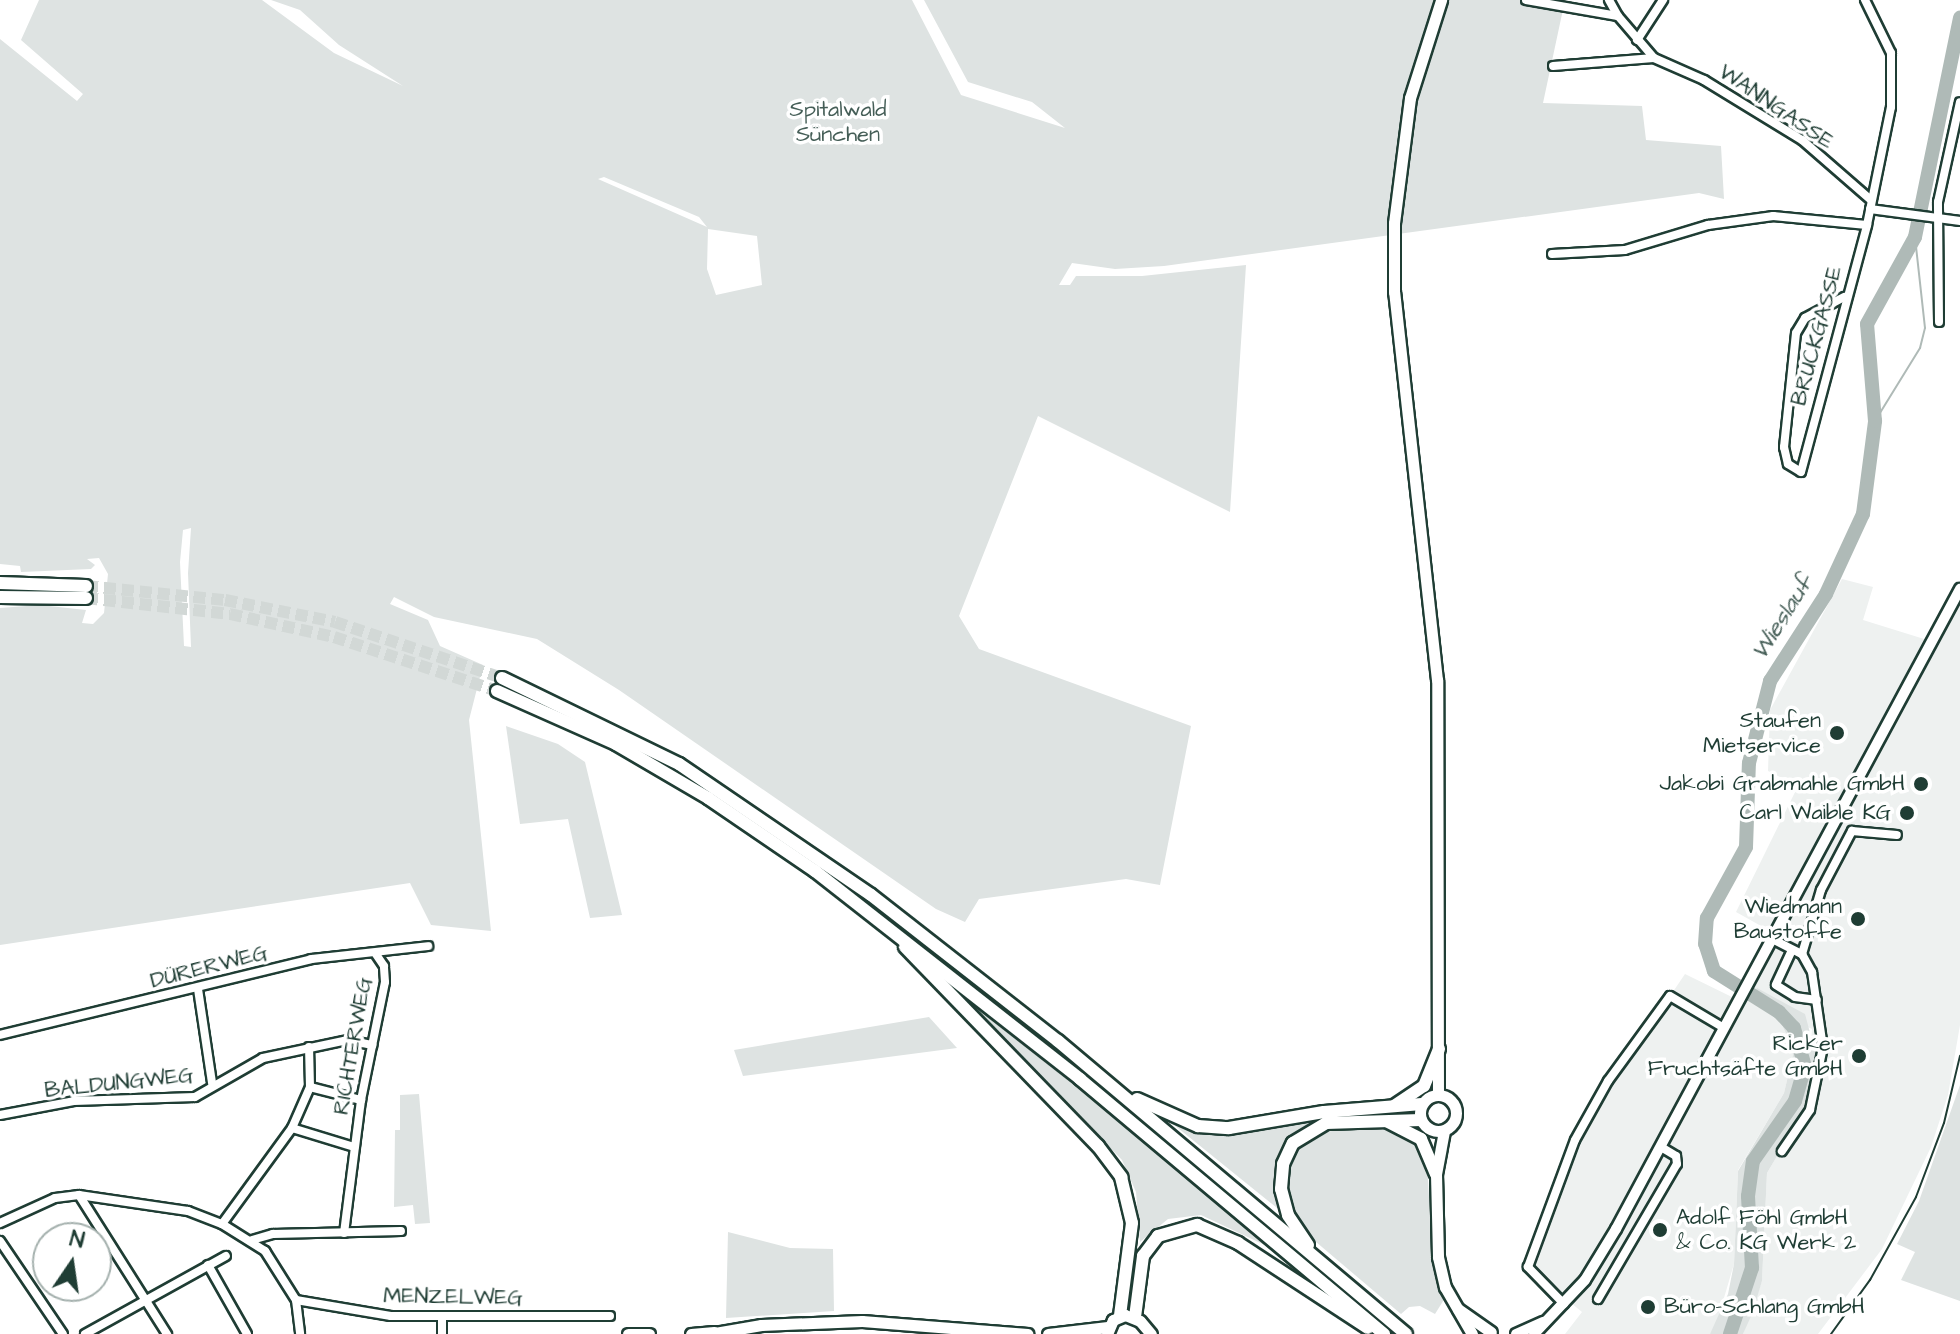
<!DOCTYPE html>
<meta charset="utf-8">
<style>
body{margin:0}
#map{position:relative;width:1960px;height:1334px;overflow:hidden;background:#fff;font-family:"Architects Daughter",sans-serif}
div>[style]{position:absolute}
[style*='--x']{left:calc(var(--x)*1px);top:calc(var(--y)*1px);width:calc(var(--w)*1px);rotate:calc(var(--a)*1deg)}
.built>*{inset:0;background:#eef1f0}
.green>*{inset:0;background:#dee3e2}
.stream>*{height:2px;margin:-1px;padding:0 1px;transform-origin:1px;border-radius:1px;background:#afbab7}
.river>*{height:14px;margin:-7px;padding:0 7px;transform-origin:7px;border-radius:7px;background:#afbab7}
.trunk-tunnel>*{height:12px;margin-top:-6px;transform-origin:0;background:repeating-linear-gradient(90deg,#d2d8d6 0 12px,transparent 0 18px)}
.roads{filter:drop-shadow(2px 0 #1f3d34) drop-shadow(-2px 0 #1f3d34) drop-shadow(0 2px #1f3d34) drop-shadow(0 -2px #1f3d34)}
.minor>*{height:8px;margin:-4px;padding:0 4px;transform-origin:4px;border-radius:4px;background:#fff}
.tertiary>*{height:10px;margin:-5px;padding:0 5px;transform-origin:5px;border-radius:5px;background:#fff}
.secondary>*{height:11px;margin:-5.5px;padding:0 5.5px;transform-origin:5.5px;border-radius:5.5px;background:#fff}
.secondary>.ring{margin:-5.5px;padding:0;box-sizing:content-box;background:none;border:11px solid #fff;border-radius:50%}
.trunk>*{height:12px;margin:-6px;padding:0 6px;transform-origin:6px;border-radius:6px;background:#fff}
.rail>*{height:2px;margin:-1px;padding:0 1px;transform-origin:1px;border-radius:1px;background:#1f3d34}
.dots>*{width:22px;height:22px;translate:-50% -50%;box-sizing:border-box;border:4px solid #fff;border-radius:50%}
span{translate:-50% -50%;white-space:nowrap;text-align:center;line-height:1.15;-webkit-text-stroke:7px #fff;paint-order:stroke}
.street-label{font-size:22px;color:#1f3d34}
.park-label{font-size:22px;color:#455e57}
.poi-label{font-size:22px;color:#1f3d34}
.right{translate:-100% -50%;text-align:right}
.left{translate:0 -50%;text-align:left}
.water-label{font-size:24px;color:#4a625b;font-style:italic}
.north{position:absolute;left:32px;top:1222px;width:80px;height:80px;box-sizing:border-box;background:#fff;border:2px solid #a5b1ae;border-radius:50%;rotate:13deg;font-size:22px;font-weight:700;line-height:32px;text-align:center;color:#1f3d34}
.north::after{content:'';display:block;margin:auto;width:28px;height:36px;background:#1f3d34;clip-path:polygon(50% 0,100% 100%,50% 72%,0 100%)}
</style>
<div id="map">
<div class="built">
<i style="clip-path:polygon(1842px 579px,1873px 587px,1863px 620px,1937px 643px,1960px 602px,1960px 1025px,1948px 1095px,1931px 1147px,1882px 1249px,1818px 1334px,1743px 1334px,1762px 1281px,1767px 1173px,1806px 1108px,1812px 1029px,1751px 1001px,1780px 1021px,1794px 1050px,1784px 1093px,1738px 1170px,1734px 1264px,1716px 1325px,1710px 1334px,1565px 1334px,1582px 1312px,1531px 1270px,1560px 1178px,1607px 1089px,1685px 974px,1734px 998px,1770px 931px,1736px 912px,1798px 786px,1768px 771px,1770px 710px)"></i>
</div>
<div class="green">
<i style="clip-path:polygon(evenodd,39px 0,262px 0,334px 53px,403px 86px,339px 45px,300px 10px,271px 0,912px 0,961px 95px,1065px 128px,1032px 102px,968px 82px,924px 0,1565px 0,1543px 103px,1642px 106px,1646px 140px,1721px 146px,1724px 199px,1699px 193px,1164px 266px,1115px 269px,1072px 263px,1059px 285px,1070px 285px,1076px 276px,1142px 276px,1246px 265px,1230px 512px,1038px 416px,959px 616px,979px 649px,1191px 726px,1160px 885px,1126px 879px,979px 899px,965px 922px,936px 909px,619px 690px,537px 639px,434px 617px,394px 597px,390px 604px,428px 620px,440px 646px,483px 665px,469px 720px,491px 931px,431px 925px,410px 883px,0 945px,0 608px,40px 605px,86px 610px,82px 623px,93px 624px,104px 613px,108px 574px,99px 558px,87px 559px,95px 565px,91px 569px,21px 572px,20px 566px,0 564px,0 39px,77px 101px,83px 94px,21px 40px,39px 0,604px 177px,699px 217px,707px 227px,598px 179px,604px 177px,39px 0,708px 229px,757px 236px,762px 285px,716px 295px,707px 269px,708px 229px,39px 0,191px 528px,188px 573px,191px 647px,184px 646px,180px 562px,183px 530px,191px 528px)"></i>
<i style="clip-path:polygon(506px 726px,558px 744px,585px 762px,622px 915px,590px 918px,568px 819px,520px 824px)"></i>
<i style="clip-path:polygon(948px 983px,1120px 1123px,1275px 1250px,1201px 1215px,1168px 1219px,1140px 1242px,1136px 1192px,1122px 1160px)"></i>
<i style="clip-path:polygon(1757px 988px,1805px 1014px,1817px 1059px,1806px 1108px,1767px 1173px,1762px 1281px,1752px 1314px,1743px 1334px,1710px 1334px,1728px 1294px,1734px 1264px,1738px 1171px,1784px 1093px,1794px 1050px,1780px 1021px,1750px 1000px)"></i>
<i style="clip-path:polygon(929px 1017px,957px 1048px,743px 1076px,734px 1050px)"></i>
<i style="clip-path:polygon(1960px 1085px,1960px 1301px,1901px 1280px,1915px 1252px,1897px 1244px,1919px 1201px)"></i>
<i style="clip-path:polygon(419px 1094px,430px 1223px,415px 1224px,413px 1205px,394px 1207px,395px 1130px,400px 1130px,400px 1095px)"></i>
<i style="clip-path:polygon(1324px 1118px,1306px 1125px,1289px 1143px,1282px 1212px,1168px 1120px,1214px 1133px,1250px 1133px)"></i>
<i style="clip-path:polygon(1384px 1126px,1412px 1134px,1427px 1163px,1432px 1250px,1445px 1298px,1435px 1314px,1420px 1306px,1409px 1307px,1401px 1314px,1309px 1236px,1286px 1196px,1287px 1167px,1297px 1147px,1312px 1133px)"></i>
<i style="clip-path:polygon(728px 1232px,790px 1248px,833px 1249px,834px 1311px,726px 1318px)"></i>
</div>
<div class="stream">
<i style="--x:1875;--y:421;--w:86;--a:-58.3"></i>
<i style="--x:1920;--y:348;--w:21;--a:-76"></i>
<i style="--x:1925;--y:328;--w:92;--a:-96.3"></i>
</div>
<div class="river">
<i style="--x:1730;--y:1334;--w:70;--a:-71.6"></i>
<i style="--x:1752;--y:1268;--w:72;--a:-93.2"></i>
<i style="--x:1748;--y:1196;--w:35;--a:-82"></i>
<i style="--x:1753;--y:1161;--w:73;--a:-55"></i>
<i style="--x:1795;--y:1101;--w:35;--a:-74"></i>
<i style="--x:1805;--y:1067;--w:41;--a:-105.8"></i>
<i style="--x:1794;--y:1028;--w:22;--a:-133"></i>
<i style="--x:1779;--y:1012;--w:77;--a:-147.8"></i>
<i style="--x:1714;--y:971;--w:28;--a:-108"></i>
<i style="--x:1705;--y:944;--w:26;--a:-86"></i>
<i style="--x:1707;--y:918;--w:81;--a:-61.2"></i>
<i style="--x:1746;--y:847;--w:84;--a:-88"></i>
<i style="--x:1749;--y:763;--w:85;--a:-75.6"></i>
<i style="--x:1770;--y:681;--w:103;--a:-57.2"></i>
<i style="--x:1826;--y:594;--w:88;--a:-65.2"></i>
<i style="--x:1863;--y:514;--w:94;--a:-82.6"></i>
<i style="--x:1875;--y:421;--w:97;--a:-94.7"></i>
<i style="--x:1867;--y:324;--w:99;--a:-61.1"></i>
<i style="--x:1915;--y:237;--w:224;--a:-78.4"></i>
</div>
<div class="trunk-tunnel">
<i style="--x:86;--y:586;--w:140;--a:5.8"></i>
<i style="--x:225;--y:600;--w:112;--a:11.3"></i>
<i style="--x:335;--y:622;--w:176;--a:18.5"></i>
<i style="--x:86;--y:598;--w:145;--a:6.3"></i>
<i style="--x:230;--y:614;--w:107;--a:12.5"></i>
<i style="--x:334;--y:637;--w:172;--a:18.3"></i>
</div>
<div class="roads">
<div class="minor">
<i style="--x:1526;--y:0;--w:93;--a:9.9"></i>
<i style="--x:1618;--y:16;--w:55;--a:49.4"></i>
<i style="--x:1654;--y:58;--w:55;--a:23.7"></i>
<i style="--x:1704;--y:80;--w:115;--a:31.5"></i>
<i style="--x:1802;--y:140;--w:91;--a:41"></i>
<i style="--x:1609;--y:0;--w:18;--a:61"></i>
<i style="--x:1637;--y:40;--w:48;--a:-57"></i>
<i style="--x:1553;--y:66;--w:101;--a:-4.5"></i>
<i style="--x:1870;--y:209;--w:91;--a:7.6"></i>
<i style="--x:1552;--y:254;--w:73;--a:-3.1"></i>
<i style="--x:1625;--y:250;--w:87;--a:-16.8"></i>
<i style="--x:1708;--y:225;--w:66;--a:-7.9"></i>
<i style="--x:1773;--y:216;--w:94;--a:5.5"></i>
<i style="--x:1844;--y:297;--w:44;--a:151.7"></i>
<i style="--x:1805;--y:318;--w:17;--a:121"></i>
<i style="--x:1796;--y:333;--w:115;--a:96"></i>
<i style="--x:1784;--y:447;--w:17;--a:77"></i>
<i style="--x:1788;--y:464;--w:15;--a:32"></i>
<i style="--x:1801;--y:472;--w:256;--a:-75"></i>
<i style="--x:1867;--y:225;--w:120;--a:-78.5"></i>
<i style="--x:1891;--y:107;--w:54;--a:-90"></i>
<i style="--x:1891;--y:53;--w:59;--a:-116.1"></i>
<i style="--x:1939;--y:322;--w:120;--a:-90.5"></i>
<i style="--x:1938;--y:202;--w:102;--a:-77.6"></i>
<i style="--x:1772;--y:939;--w:34;--a:27"></i>
<i style="--x:1802;--y:954;--w:21;--a:61"></i>
<i style="--x:1812;--y:972;--w:76;--a:81.7"></i>
<i style="--x:1823;--y:1047;--w:64;--a:101.7"></i>
<i style="--x:1810;--y:1110;--w:50;--a:124.3"></i>
<i style="--x:1792;--y:950;--w:38;--a:115"></i>
<i style="--x:1776;--y:985;--w:22;--a:32"></i>
<i style="--x:1795;--y:997;--w:22;--a:8"></i>
<i style="--x:1802;--y:954;--w:67;--a:-73.5"></i>
<i style="--x:1821;--y:890;--w:67;--a:-62.3"></i>
<i style="--x:1852;--y:831;--w:45;--a:5.1"></i>
<i style="--x:198;--y:989;--w:95;--a:81.5"></i>
<i style="--x:0;--y:1035;--w:320;--a:-13.7"></i>
<i style="--x:311;--y:959;--w:118;--a:-6.3"></i>
<i style="--x:310;--y:1087;--w:53;--a:14.3"></i>
<i style="--x:0;--y:1115;--w:75;--a:-10.7"></i>
<i style="--x:74;--y:1101;--w:121;--a:-1.9"></i>
<i style="--x:195;--y:1097;--w:78;--a:-29.8"></i>
<i style="--x:263;--y:1058;--w:87;--a:-12"></i>
<i style="--x:348;--y:1040;--w:25;--a:12"></i>
<i style="--x:292;--y:1128;--w:65;--a:17"></i>
<i style="--x:79;--y:1195;--w:165;--a:57.7"></i>
<i style="--x:0;--y:1223;--w:60;--a:-24.4"></i>
<i style="--x:55;--y:1198;--w:24;--a:-7"></i>
<i style="--x:79;--y:1195;--w:110;--a:8.4"></i>
<i style="--x:188;--y:1211;--w:36;--a:21"></i>
<i style="--x:222;--y:1224;--w:51;--a:32.1"></i>
<i style="--x:265;--y:1251;--w:58;--a:57.7"></i>
<i style="--x:296;--y:1300;--w:34;--a:83"></i>
<i style="--x:222;--y:1224;--w:119;--a:-53.9"></i>
<i style="--x:292;--y:1128;--w:45;--a:-66.3"></i>
<i style="--x:310;--y:1087;--w:40;--a:-91.4"></i>
<i style="--x:344;--y:1233;--w:134;--a:-82.7"></i>
<i style="--x:361;--y:1100;--w:120;--a:-78.5"></i>
<i style="--x:385;--y:982;--w:16;--a:-94"></i>
<i style="--x:384;--y:966;--w:14;--a:-124"></i>
<i style="--x:252;--y:1240;--w:22;--a:-16"></i>
<i style="--x:273;--y:1234;--w:128;--a:-1.3"></i>
<i style="--x:0;--y:1241;--w:112;--a:55.9"></i>
<i style="--x:208;--y:1265;--w:79;--a:60.5"></i>
<i style="--x:1598;--y:1299;--w:156;--a:-59.7"></i>
<i style="--x:1677;--y:1164;--w:8;--a:-97"></i>
<i style="--x:1676;--y:1156;--w:17;--a:-149"></i>
<i style="--x:296;--y:1300;--w:96;--a:9.6"></i>
<i style="--x:391;--y:1316;--w:219;--a:0"></i>
<i style="--x:1564;--y:1304;--w:52;--a:-134.2"></i>
<i style="--x:1528;--y:1267;--w:135;--a:-69.7"></i>
<i style="--x:1575;--y:1140;--w:68;--a:-60.8"></i>
<i style="--x:1608;--y:1081;--w:105;--a:-53.9"></i>
<i style="--x:1670;--y:996;--w:63;--a:30.7"></i>
<i style="--x:85;--y:1334;--w:161;--a:-29"></i>
<i style="--x:442;--y:1334;--w:17;--a:-90"></i>
</div>
<div class="tertiary">
<i style="--x:1516;--y:1334;--w:30;--a:-24"></i>
<i style="--x:1534;--y:1334;--w:74;--a:-46.6"></i>
<i style="--x:1585;--y:1280;--w:60;--a:-58.7"></i>
<i style="--x:1616;--y:1229;--w:727;--a:-61.74"></i>
</div>
<div class="secondary">
<i class="ring" style="left:1420px;top:1095px;width:25px;height:25px"></i>
<i style="--x:1438;--y:1095;--w:415;--a:-90.1"></i>
<i style="--x:1437;--y:680;--w:390;--a:-96.3"></i>
<i style="--x:1394;--y:292;--w:69;--a:-90"></i>
<i style="--x:1394;--y:223;--w:126;--a:-82.7"></i>
<i style="--x:1410;--y:98;--w:103;--a:-72.4"></i>
<i style="--x:1444;--y:1131;--w:44;--a:100.5"></i>
<i style="--x:1436;--y:1174;--w:83;--a:88.6"></i>
<i style="--x:1438;--y:1257;--w:31;--a:77"></i>
<i style="--x:1445;--y:1287;--w:54;--a:60.1"></i>
<i style="--x:1458;--y:1309;--w:40;--a:34.9"></i>
<i style="--x:628;--y:1334;--w:21;--a:0"></i>
<i style="--x:691;--y:1334;--w:23;--a:-5"></i>
<i style="--x:709;--y:1334;--w:53;--a:-9.8"></i>
<i style="--x:761;--y:1325;--w:101;--a:-2.3"></i>
<i style="--x:862;--y:1321;--w:166;--a:4.5"></i>
<i style="--x:1048;--y:1334;--w:60;--a:-6.7"></i>
<i style="--x:1107;--y:1334;--w:15;--a:-67"></i>
<i style="--x:1113;--y:1320;--w:13;--a:-23"></i>
<i style="--x:1125;--y:1315;--w:16;--a:22"></i>
<i style="--x:1140;--y:1321;--w:17;--a:50"></i>
</div>
<div class="trunk">
<i style="--x:0;--y:583;--w:86;--a:2"></i>
<i style="--x:0;--y:597;--w:86;--a:0.7"></i>
<i style="--x:502;--y:678;--w:197;--a:25.9"></i>
<i style="--x:679;--y:764;--w:232;--a:34.3"></i>
<i style="--x:871;--y:895;--w:237;--a:38"></i>
<i style="--x:1058;--y:1041;--w:455;--a:40.1"></i>
<i style="--x:497;--y:691;--w:130;--a:24"></i>
<i style="--x:616;--y:744;--w:107;--a:30.4"></i>
<i style="--x:708;--y:798;--w:130;--a:34.3"></i>
<i style="--x:815;--y:871;--w:337;--a:38.1"></i>
<i style="--x:1080;--y:1079;--w:397;--a:40"></i>
<i style="--x:905;--y:947;--w:277;--a:45.9"></i>
<i style="--x:1098;--y:1146;--w:39;--a:53"></i>
<i style="--x:1121;--y:1177;--w:47;--a:76.6"></i>
<i style="--x:1132;--y:1223;--w:94;--a:97.4"></i>
<i style="--x:1137;--y:1099;--w:67;--a:23.9"></i>
<i style="--x:1198;--y:1126;--w:31;--a:4"></i>
<i style="--x:1229;--y:1128;--w:96;--a:-9.6"></i>
<i style="--x:1324;--y:1112;--w:98;--a:-4.7"></i>
<i style="--x:1394;--y:1106;--w:36;--a:-34"></i>
<i style="--x:1424;--y:1086;--w:40;--a:-68"></i>
<i style="--x:1388;--y:1122;--w:37;--a:27"></i>
<i style="--x:1421;--y:1139;--w:38;--a:67"></i>
<i style="--x:1308;--y:1245;--w:36;--a:-124"></i>
<i style="--x:1288;--y:1215;--w:27;--a:-105"></i>
<i style="--x:1281;--y:1189;--w:25;--a:-85"></i>
<i style="--x:1283;--y:1164;--w:23;--a:-65"></i>
<i style="--x:1293;--y:1143;--w:39;--a:-31"></i>
<i style="--x:1326;--y:1123;--w:95;--a:-1.8"></i>
<i style="--x:1135;--y:1317;--w:62;--a:-82.5"></i>
<i style="--x:1143;--y:1256;--w:25;--a:-53"></i>
<i style="--x:1158;--y:1236;--w:41;--a:-15.8"></i>
<i style="--x:1197;--y:1225;--w:45;--a:23.7"></i>
<i style="--x:1238;--y:1243;--w:155;--a:33.2"></i>
</div>
</div>
<div class="rail">
<i style="--x:1831;--y:1334;--w:67;--a:-54.2"></i>
<i style="--x:1870;--y:1280;--w:95;--a:-61"></i>
<i style="--x:1916;--y:1197;--w:79;--a:-69.3"></i>
<i style="--x:1944;--y:1123;--w:69;--a:-76.6"></i>
</div>
<div class="dots">
<i style="left:1837px;top:733px;background:#1f3d34"></i>
<i style="left:1921px;top:784px;background:#1f3d34"></i>
<i style="left:1907px;top:813px;background:#1f3d34"></i>
<i style="left:1858px;top:919px;background:#1f3d34"></i>
<i style="left:1859px;top:1056px;background:#1f3d34"></i>
<i style="left:1660px;top:1230px;background:#1f3d34"></i>
<i style="left:1648px;top:1307px;background:#1f3d34"></i>
</div>
<div class="street-label">
<span style="left:1776px;top:107px;rotate:34deg">WANNGASSE</span>
<span style="left:1817px;top:336px;rotate:-75deg">BRUCKGASSE</span>
<span style="left:209px;top:967px;rotate:-14deg">DÜRERWEG</span>
<span style="left:353px;top:1046px;rotate:-80deg">RICHTERWEG</span>
<span style="left:119px;top:1083px;rotate:-6deg">BALDUNGWEG</span>
<span style="left:453px;top:1297px;rotate:1deg">MENZELWEG</span>
</div>
<div class="park-label">
<span style="left:838px;top:122px">Spitalwald<br>Sünchen</span>
</div>
<div class="poi-label">
<span class="right" style="left:1821px;top:733px">Staufen<br>Mietservice</span>
<span class="right" style="left:1905px;top:784px">Jakobi Grabmahle GmbH</span>
<span class="right" style="left:1891px;top:813px">Carl Waible KG</span>
<span class="right" style="left:1842px;top:919px">Wiedmann<br>Baustoffe</span>
<span class="right" style="left:1843px;top:1056px">Ricker<br>Fruchtsäfte GmbH</span>
<span class="left" style="left:1676px;top:1230px">Adolf Föhl GmbH<br>&amp; Co. KG Werk 2</span>
<span class="left" style="left:1664px;top:1307px">Büro-Schlang GmbH</span>
</div>
<div class="water-label">
<span style="left:1783px;top:618px;rotate:-58deg">Wieslauf</span>
</div>
<div class="north">N</div>
</div>
